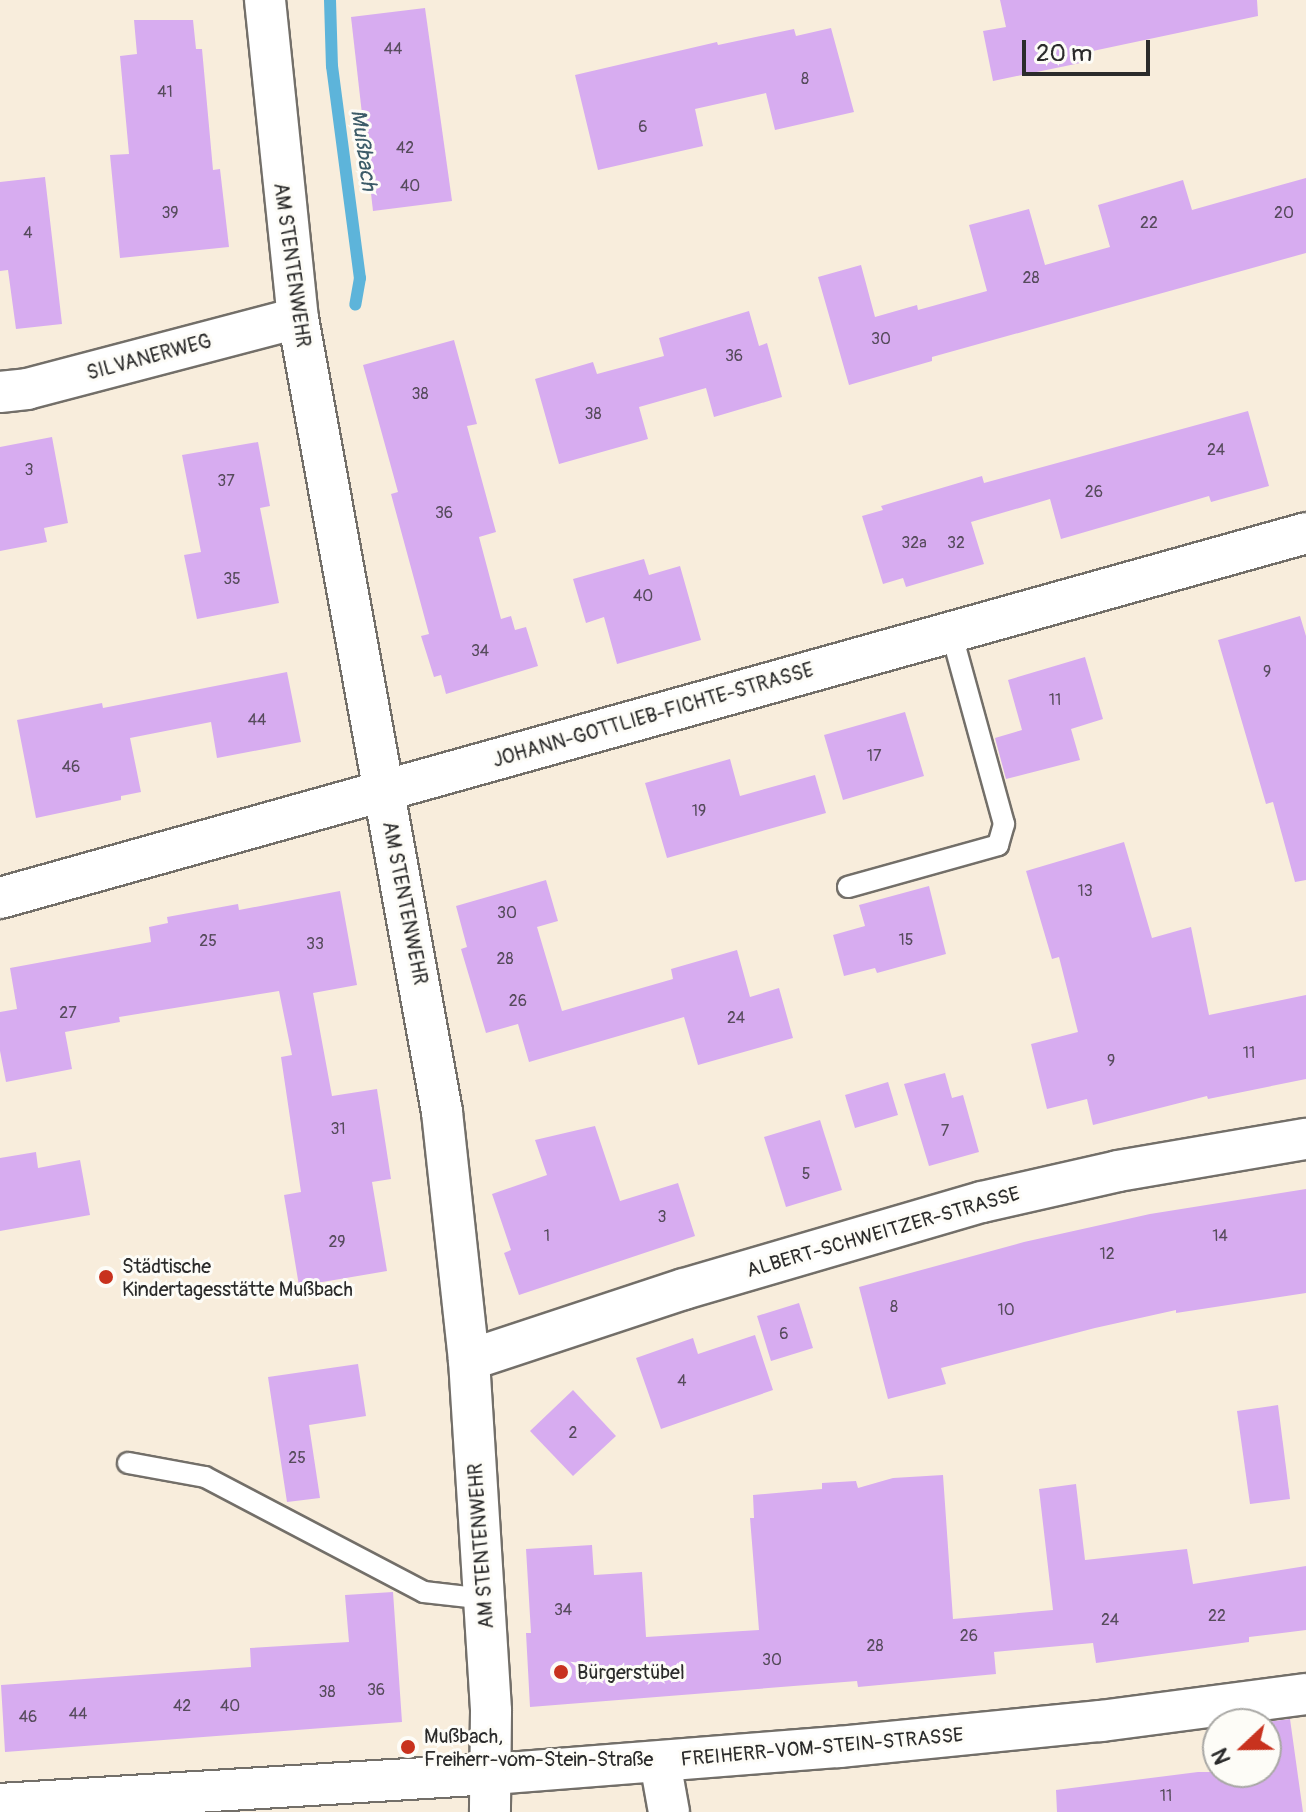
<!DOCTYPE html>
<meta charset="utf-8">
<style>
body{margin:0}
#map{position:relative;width:1306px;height:1812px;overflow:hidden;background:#f8eddc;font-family:Pangolin,sans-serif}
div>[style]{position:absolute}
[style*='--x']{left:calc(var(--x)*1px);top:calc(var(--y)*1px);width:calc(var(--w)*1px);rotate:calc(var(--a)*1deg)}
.stream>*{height:12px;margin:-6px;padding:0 6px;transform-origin:6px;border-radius:6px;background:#5db4da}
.building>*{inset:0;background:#d7acf0}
.roads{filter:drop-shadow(2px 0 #736f69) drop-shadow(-2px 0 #736f69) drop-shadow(0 2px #736f69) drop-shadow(0 -2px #736f69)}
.lane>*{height:20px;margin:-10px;padding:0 10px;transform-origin:10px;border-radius:10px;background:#fff}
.street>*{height:40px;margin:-20px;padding:0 20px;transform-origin:20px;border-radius:20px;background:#fff}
.dots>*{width:22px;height:22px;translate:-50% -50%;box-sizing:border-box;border:4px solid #fdfcf7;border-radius:50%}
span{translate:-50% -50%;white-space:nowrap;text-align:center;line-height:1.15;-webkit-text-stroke:6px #fdfcf7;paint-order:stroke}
.number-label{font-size:16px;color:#564b5c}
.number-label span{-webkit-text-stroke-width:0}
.street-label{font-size:20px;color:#2b2b2b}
.poi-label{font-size:20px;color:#2b2b2b}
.left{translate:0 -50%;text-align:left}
.water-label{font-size:22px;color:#3c5b68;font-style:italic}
.north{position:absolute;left:1202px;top:1708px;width:80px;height:80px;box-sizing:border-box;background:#fdfcf7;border:2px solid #a9a8a5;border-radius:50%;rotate:248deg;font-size:22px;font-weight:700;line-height:32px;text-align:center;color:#2b2b2b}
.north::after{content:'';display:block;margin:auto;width:28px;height:36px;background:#c8321e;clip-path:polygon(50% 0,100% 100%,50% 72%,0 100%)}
.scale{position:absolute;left:1022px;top:40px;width:128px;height:36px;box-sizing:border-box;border:4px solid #2b2b2b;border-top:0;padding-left:10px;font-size:24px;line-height:28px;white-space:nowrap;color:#2b2b2b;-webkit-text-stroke:6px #fdfcf7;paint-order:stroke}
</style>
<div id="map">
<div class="stream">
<i style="--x:330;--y:0;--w:66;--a:88.3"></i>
<i style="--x:332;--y:66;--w:214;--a:82.5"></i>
<i style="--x:360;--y:278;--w:27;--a:100"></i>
</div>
<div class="building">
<i style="clip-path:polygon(1000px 0,1257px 0,1258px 16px,1088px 52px,1090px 61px,993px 81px,983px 31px,1006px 27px)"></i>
<i style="clip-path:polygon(425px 8px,452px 201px,373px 211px,351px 17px)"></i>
<i style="clip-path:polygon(134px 20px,193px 20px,196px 49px,202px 49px,213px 170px,220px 169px,229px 247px,120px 258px,110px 155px,129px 154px,120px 56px,137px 54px)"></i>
<i style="clip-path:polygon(831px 28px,854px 112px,775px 130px,766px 93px,695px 109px,703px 146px,598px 170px,575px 75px,717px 42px,718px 45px,794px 29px,796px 36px)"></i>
<i style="clip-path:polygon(45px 177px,62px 324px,16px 329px,8px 270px,0 271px,0 182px)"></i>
<i style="clip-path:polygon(1306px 178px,1306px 253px,932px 357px,932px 361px,849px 385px,818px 277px,861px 265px,875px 317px,917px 305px,918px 310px,987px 291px,969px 225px,1029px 209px,1045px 265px,1110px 247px,1098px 205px,1183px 180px,1192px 210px)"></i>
<i style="clip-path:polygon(749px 311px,759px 346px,767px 343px,782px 397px,714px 417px,706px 388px,639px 407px,648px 439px,559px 464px,535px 379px,593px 362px,597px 374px,664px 356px,659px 338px)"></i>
<i style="clip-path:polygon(454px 340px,477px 424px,467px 426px,496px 532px,479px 537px,501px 619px,511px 616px,515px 630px,526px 627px,538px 666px,446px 694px,441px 675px,434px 677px,421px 636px,429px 634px,391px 494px,398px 492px,363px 365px)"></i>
<i style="clip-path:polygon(1248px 411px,1269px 486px,1211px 502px,1209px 496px,1061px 539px,1050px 499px,971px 522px,984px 564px,906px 587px,903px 578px,883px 584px,862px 516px,883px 510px,881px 506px,982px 476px,984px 483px)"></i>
<i style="clip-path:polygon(52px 437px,68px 523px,44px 528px,47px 542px,0 551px,0 447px)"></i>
<i style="clip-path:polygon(258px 442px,270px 506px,260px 508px,279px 603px,197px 619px,184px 555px,201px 552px,182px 455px)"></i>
<i style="clip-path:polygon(644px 559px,649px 575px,680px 566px,701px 640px,617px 664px,604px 617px,586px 623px,573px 579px)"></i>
<i style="clip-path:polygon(1300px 616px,1306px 636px,1306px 880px,1295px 882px,1273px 802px,1266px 804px,1218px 640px)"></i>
<i style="clip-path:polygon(1085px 657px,1103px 719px,1071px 729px,1080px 760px,1006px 779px,995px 738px,1022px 730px,1008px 680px)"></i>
<i style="clip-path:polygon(287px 672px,301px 742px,217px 758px,211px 722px,130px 738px,141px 792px,121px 796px,121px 800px,36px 818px,17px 720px,102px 703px,103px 708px)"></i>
<i style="clip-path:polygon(905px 712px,924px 776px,843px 800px,824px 735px)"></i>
<i style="clip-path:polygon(730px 759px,740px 796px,815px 775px,826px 813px,667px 858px,645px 783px)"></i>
<i style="clip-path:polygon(1124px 842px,1152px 938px,1191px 927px,1209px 1015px,1306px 995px,1306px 1079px,1208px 1099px,1207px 1096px,1093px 1125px,1087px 1099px,1047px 1109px,1031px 1044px,1078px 1032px,1059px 957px,1052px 959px,1026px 871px)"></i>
<i style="clip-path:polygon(546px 880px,558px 921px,537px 927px,562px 1011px,673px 979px,671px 969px,737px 950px,750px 997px,779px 988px,793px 1038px,698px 1065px,684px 1017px,529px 1062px,518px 1024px,486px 1033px,461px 949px,467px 947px,456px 906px)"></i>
<i style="clip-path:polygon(929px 886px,946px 954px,877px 973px,875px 968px,844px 976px,833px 935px,865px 926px,859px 905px)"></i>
<i style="clip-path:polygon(340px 891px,357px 985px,313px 993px,332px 1096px,377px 1089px,391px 1179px,372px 1182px,387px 1271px,299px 1286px,284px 1195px,301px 1192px,281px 1057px,292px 1055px,279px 991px,119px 1017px,120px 1022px,65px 1032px,72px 1069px,6px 1082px,0 1051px,0 1012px,17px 1009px,10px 968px,151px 942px,149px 927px,168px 923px,167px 917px,238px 904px,239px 910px)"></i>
<i style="clip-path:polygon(945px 1073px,952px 1098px,963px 1095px,979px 1152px,929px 1166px,904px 1084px)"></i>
<i style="clip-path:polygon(888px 1082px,898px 1115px,855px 1128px,845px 1095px)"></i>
<i style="clip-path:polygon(820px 1120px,842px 1190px,786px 1207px,764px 1137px)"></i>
<i style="clip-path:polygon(595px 1126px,620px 1201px,678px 1183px,695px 1236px,519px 1295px,504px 1253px,511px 1250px,492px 1194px,547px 1175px,535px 1140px)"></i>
<i style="clip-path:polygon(36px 1152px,38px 1168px,80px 1160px,90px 1215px,0 1231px,0 1158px)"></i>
<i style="clip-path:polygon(1306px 1189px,1306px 1293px,1176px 1313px,1176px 1310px,1095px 1328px,941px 1368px,946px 1384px,888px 1399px,859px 1287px,1024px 1242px,1150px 1214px)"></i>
<i style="clip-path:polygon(799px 1303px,813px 1348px,771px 1361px,757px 1316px)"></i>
<i style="clip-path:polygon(755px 1335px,773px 1390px,661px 1429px,636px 1358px,693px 1338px,698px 1354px)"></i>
<i style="clip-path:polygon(358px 1364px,366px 1416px,309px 1425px,320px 1498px,287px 1502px,268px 1377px)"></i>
<i style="clip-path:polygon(573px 1390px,616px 1436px,573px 1476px,530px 1431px)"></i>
<i style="clip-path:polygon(1278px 1405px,1290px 1499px,1250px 1504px,1237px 1411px)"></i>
<i style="clip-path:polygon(943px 1475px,953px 1619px,1053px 1610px,1039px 1489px,1076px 1484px,1085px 1560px,1187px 1549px,1193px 1584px,1306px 1566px,1306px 1630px,1249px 1637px,1249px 1642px,1096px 1663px,1093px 1643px,994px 1652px,996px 1674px,858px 1687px,857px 1681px,530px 1707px,526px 1633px,531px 1633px,526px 1549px,592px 1545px,594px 1575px,642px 1572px,646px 1637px,759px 1630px,750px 1518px,754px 1518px,753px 1495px,822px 1489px,822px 1483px,856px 1481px,858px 1488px,893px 1478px)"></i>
<i style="clip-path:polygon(393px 1592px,402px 1722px,5px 1752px,1px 1685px,251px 1667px,250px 1648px,349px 1642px,345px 1595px)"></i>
<i style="clip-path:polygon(1290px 1719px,1303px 1812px,1057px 1812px,1056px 1790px,1198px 1772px,1266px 1772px,1266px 1722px)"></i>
</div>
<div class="roads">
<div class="lane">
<i style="--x:848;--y:887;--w:156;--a:-15.6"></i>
<i style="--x:998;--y:845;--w:22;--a:-74"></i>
<i style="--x:1004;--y:824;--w:199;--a:-105.4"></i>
<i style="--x:128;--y:1463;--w:78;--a:10.3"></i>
<i style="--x:205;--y:1477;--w:247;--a:27.7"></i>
<i style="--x:424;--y:1592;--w:61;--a:6.5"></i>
</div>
<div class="street">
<i style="--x:265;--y:0;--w:320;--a:84.1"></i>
<i style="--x:298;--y:318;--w:807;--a:79.72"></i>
<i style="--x:442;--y:1112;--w:249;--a:83.8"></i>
<i style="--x:469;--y:1360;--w:352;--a:86.4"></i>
<i style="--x:491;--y:1711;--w:101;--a:90.6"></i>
<i style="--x:0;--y:392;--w:27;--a:-6"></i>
<i style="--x:27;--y:389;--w:280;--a:-14.7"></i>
<i style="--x:0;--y:898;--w:1356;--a:-15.61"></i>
<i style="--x:469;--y:1360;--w:226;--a:-18.3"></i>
<i style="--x:684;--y:1289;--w:310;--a:-16.3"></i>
<i style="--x:982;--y:1202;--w:139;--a:-12.8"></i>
<i style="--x:1118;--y:1171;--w:191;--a:-9.7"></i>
<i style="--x:660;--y:1762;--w:51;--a:79.8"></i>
<i style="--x:0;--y:1804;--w:494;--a:-3.5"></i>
<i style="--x:493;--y:1774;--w:347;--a:-4.5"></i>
<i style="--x:839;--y:1747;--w:263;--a:-5.7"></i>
<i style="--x:1101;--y:1721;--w:207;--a:-7.5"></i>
</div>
</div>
<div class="dots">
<i style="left:106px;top:1277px;background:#c8321e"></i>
<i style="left:561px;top:1672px;background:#c8321e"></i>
<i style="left:408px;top:1747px;background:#c8321e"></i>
</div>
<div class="number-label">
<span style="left:393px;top:49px">44</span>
<span style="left:805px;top:79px">8</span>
<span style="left:165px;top:92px">41</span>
<span style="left:643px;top:127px">6</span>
<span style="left:405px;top:148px">42</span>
<span style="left:410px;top:186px">40</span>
<span style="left:170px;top:213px">39</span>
<span style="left:1284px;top:213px">20</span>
<span style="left:1149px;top:223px">22</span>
<span style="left:28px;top:233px">4</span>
<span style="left:1031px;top:278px">28</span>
<span style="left:881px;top:339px">30</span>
<span style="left:734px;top:356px">36</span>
<span style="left:420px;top:394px">38</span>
<span style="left:593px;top:414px">38</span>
<span style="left:1216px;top:450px">24</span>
<span style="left:29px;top:470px">3</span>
<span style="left:226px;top:481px">37</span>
<span style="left:1094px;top:492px">26</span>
<span style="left:444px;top:513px">36</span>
<span style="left:914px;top:543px">32a</span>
<span style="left:956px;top:543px">32</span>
<span style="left:232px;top:579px">35</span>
<span style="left:643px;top:596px">40</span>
<span style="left:480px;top:651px">34</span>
<span style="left:1267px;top:672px">9</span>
<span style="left:1055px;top:700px">11</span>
<span style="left:257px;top:720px">44</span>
<span style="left:874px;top:756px">17</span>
<span style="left:71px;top:767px">46</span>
<span style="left:699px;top:811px">19</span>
<span style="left:1085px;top:891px">13</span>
<span style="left:507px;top:913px">30</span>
<span style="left:906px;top:940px">15</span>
<span style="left:208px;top:941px">25</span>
<span style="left:315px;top:944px">33</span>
<span style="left:505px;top:959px">28</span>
<span style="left:518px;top:1001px">26</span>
<span style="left:68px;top:1013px">27</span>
<span style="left:736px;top:1018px">24</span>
<span style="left:1249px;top:1053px">11</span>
<span style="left:1111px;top:1061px">9</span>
<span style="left:338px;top:1129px">31</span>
<span style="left:945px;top:1131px">7</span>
<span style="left:806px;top:1174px">5</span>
<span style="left:662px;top:1217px">3</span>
<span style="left:547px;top:1236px">1</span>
<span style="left:1220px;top:1236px">14</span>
<span style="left:337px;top:1242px">29</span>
<span style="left:1107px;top:1254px">12</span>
<span style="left:894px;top:1307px">8</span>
<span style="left:1006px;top:1310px">10</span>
<span style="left:784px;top:1334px">6</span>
<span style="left:682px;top:1381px">4</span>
<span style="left:573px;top:1433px">2</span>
<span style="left:297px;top:1458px">25</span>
<span style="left:563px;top:1610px">34</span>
<span style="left:1217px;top:1616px">22</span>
<span style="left:1110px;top:1620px">24</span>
<span style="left:969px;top:1636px">26</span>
<span style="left:875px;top:1646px">28</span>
<span style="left:772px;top:1660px">30</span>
<span style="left:376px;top:1690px">36</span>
<span style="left:327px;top:1692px">38</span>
<span style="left:182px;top:1706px">42</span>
<span style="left:230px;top:1706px">40</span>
<span style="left:78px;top:1714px">44</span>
<span style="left:28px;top:1717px">46</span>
<span style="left:1166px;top:1796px">11</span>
</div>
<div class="street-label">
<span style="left:292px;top:265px;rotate:82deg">AM STENTENWEHR</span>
<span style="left:149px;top:357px;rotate:-15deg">SILVANERWEG</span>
<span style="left:653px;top:715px;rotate:-16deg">JOHANN-GOTTLIEB-FICHTE-STRASSE</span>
<span style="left:405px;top:903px;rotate:79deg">AM STENTENWEHR</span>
<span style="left:883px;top:1232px;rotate:-16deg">ALBERT-SCHWEITZER-STRASSE</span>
<span style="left:481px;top:1546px;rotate:-94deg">AM STENTENWEHR</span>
<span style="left:822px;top:1747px;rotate:-5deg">FREIHERR-VOM-STEIN-STRASSE</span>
</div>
<div class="poi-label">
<span class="left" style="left:122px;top:1278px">Städtische<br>Kindertagesstätte Mußbach</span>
<span class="left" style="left:577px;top:1672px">Bürgerstübel</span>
<span class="left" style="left:424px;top:1748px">Mußbach,<br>Freiherr-vom-Stein-Straße</span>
</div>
<div class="water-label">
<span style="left:363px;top:150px;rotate:82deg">Mußbach</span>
</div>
<div class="north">N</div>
<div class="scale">20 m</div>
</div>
